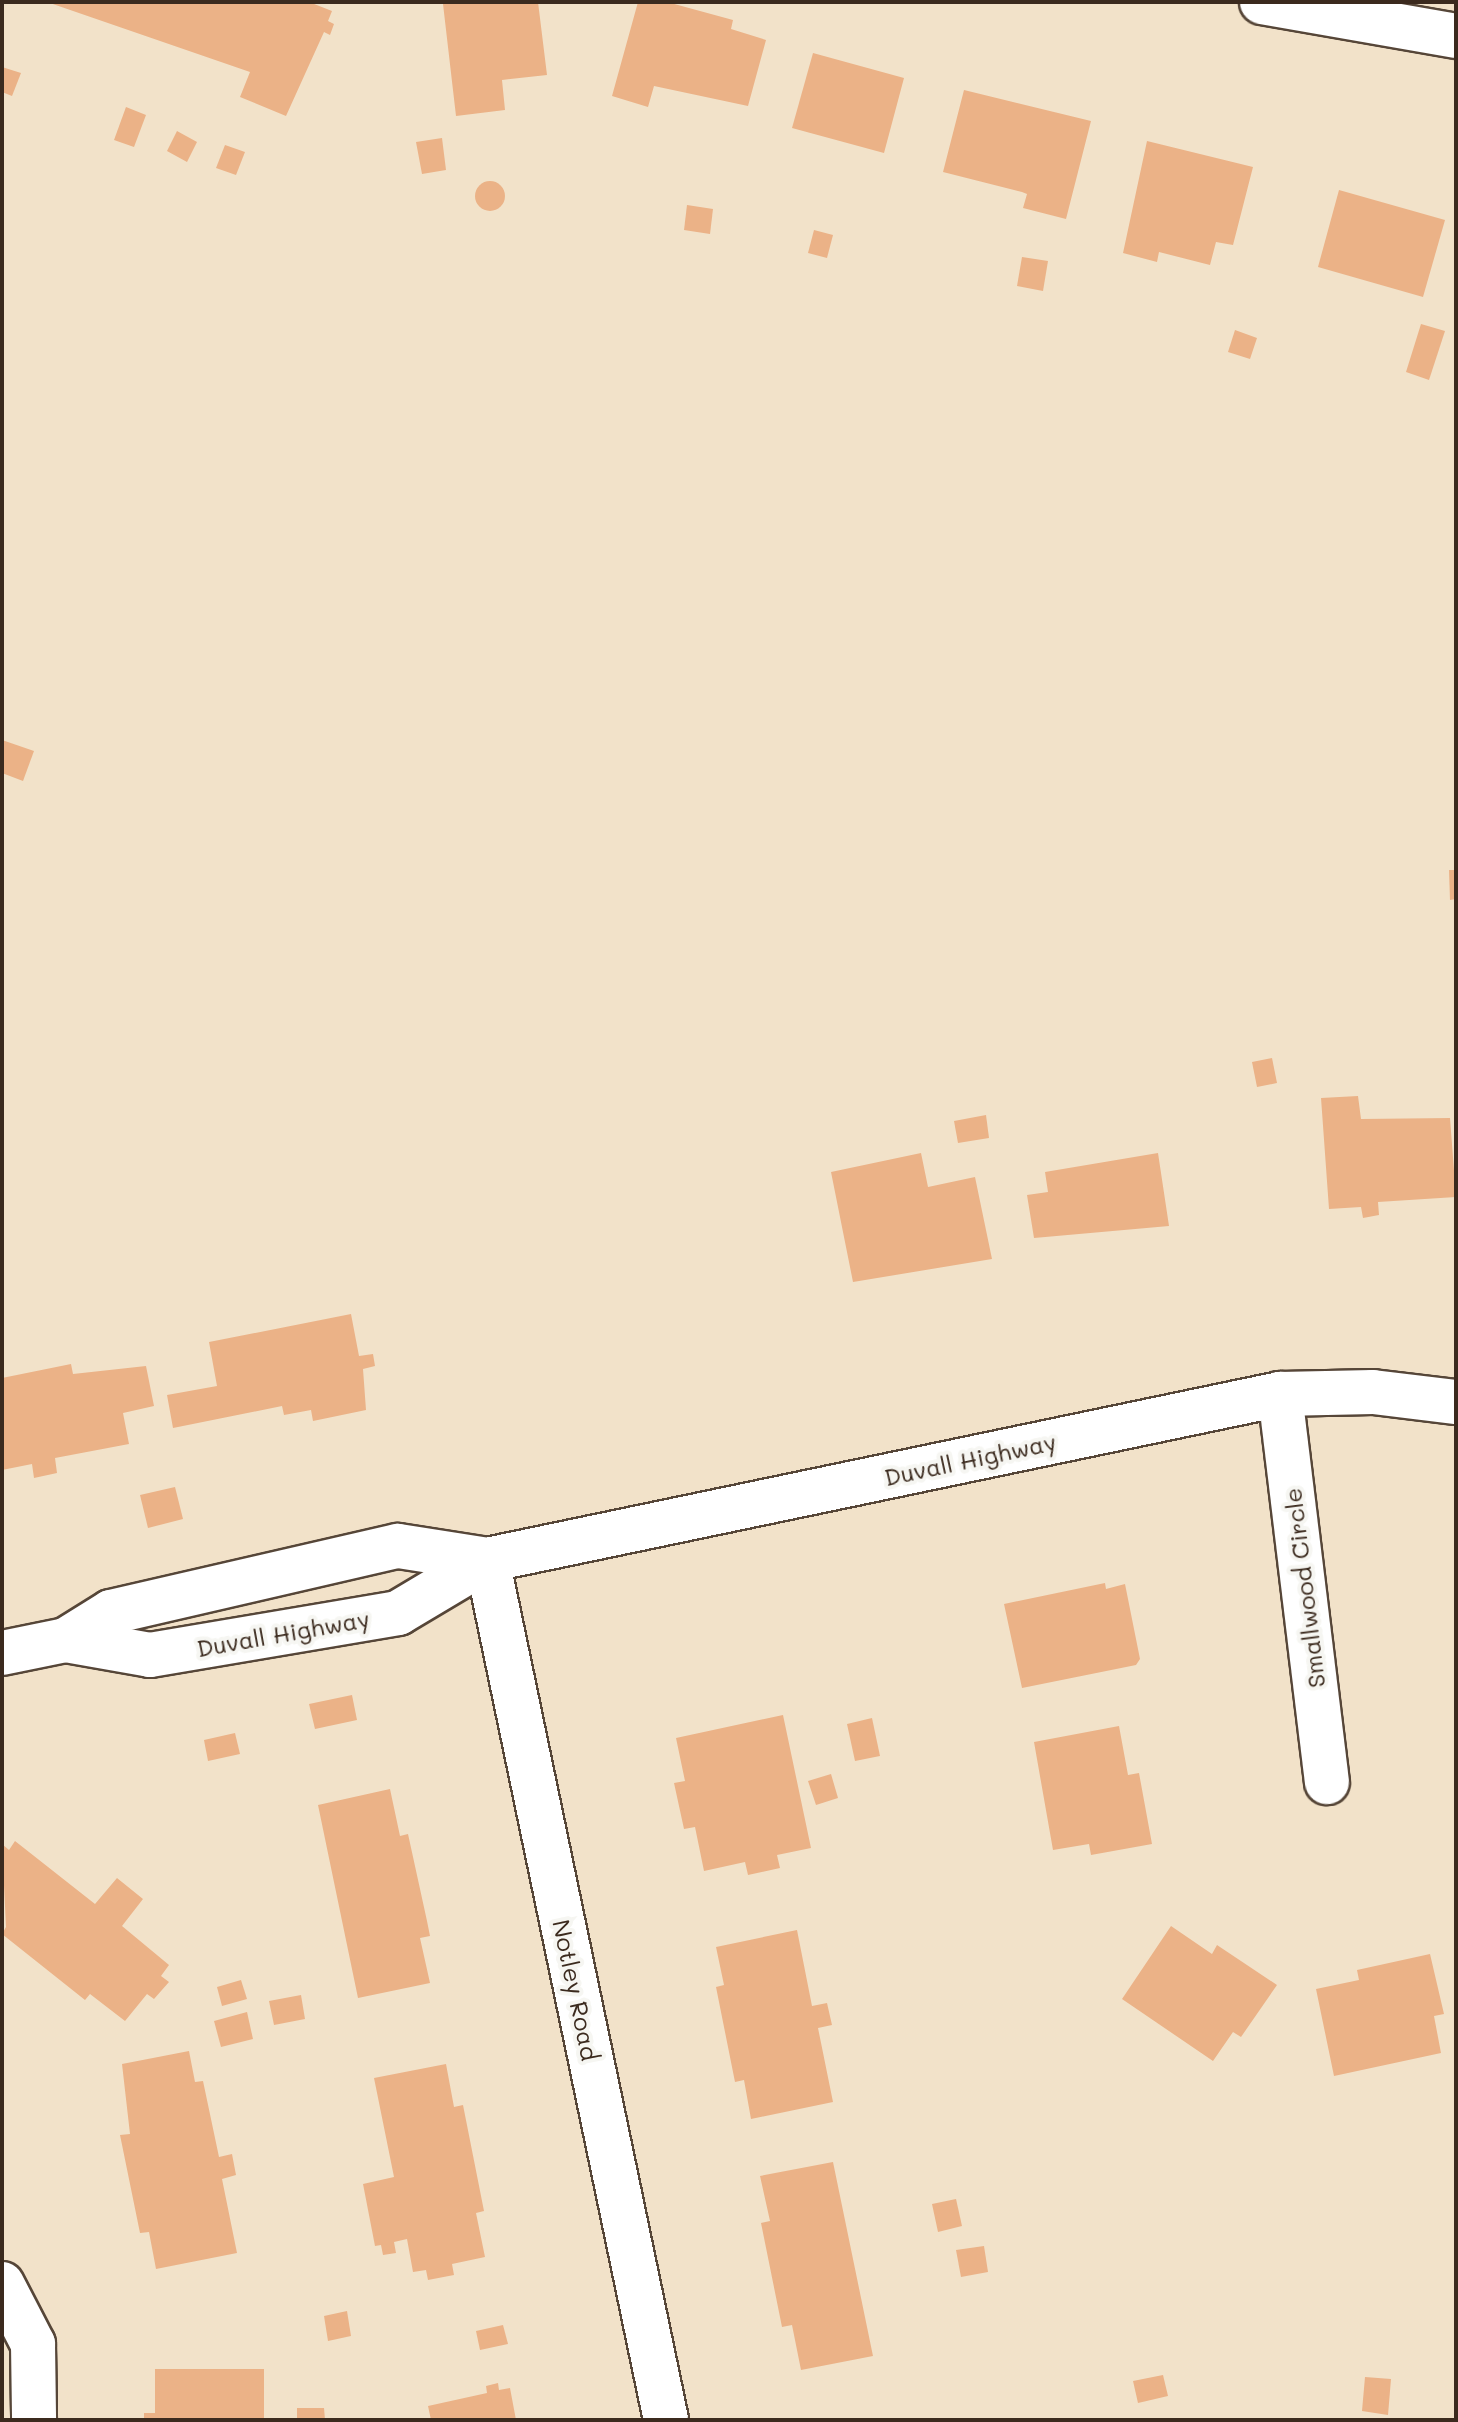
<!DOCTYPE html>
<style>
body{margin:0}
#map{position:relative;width:1458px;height:2422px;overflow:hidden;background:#f2e2c9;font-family:Mali,sans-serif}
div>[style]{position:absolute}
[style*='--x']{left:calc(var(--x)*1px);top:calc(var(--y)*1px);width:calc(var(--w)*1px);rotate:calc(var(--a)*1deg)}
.building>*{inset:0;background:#ebb287}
.round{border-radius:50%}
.roads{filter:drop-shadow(2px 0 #564638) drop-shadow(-2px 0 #564638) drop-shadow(0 2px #564638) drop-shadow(0 -2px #564638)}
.minor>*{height:44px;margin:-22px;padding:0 22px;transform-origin:22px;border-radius:22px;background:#fff}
.tertiary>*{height:44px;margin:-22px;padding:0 22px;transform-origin:22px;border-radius:22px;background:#fff}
span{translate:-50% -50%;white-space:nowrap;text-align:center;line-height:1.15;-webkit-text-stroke:8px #f6f6f2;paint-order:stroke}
.street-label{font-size:24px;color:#3b2a1e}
.frame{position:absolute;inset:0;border:4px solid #3b2a1e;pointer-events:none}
</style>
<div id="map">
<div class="building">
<i style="clip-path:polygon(47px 2px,309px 2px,332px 11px,328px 21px,334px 24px,330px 35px,324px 32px,286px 116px,240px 97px,250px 72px)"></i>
<i style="clip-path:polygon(538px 2px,547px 75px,502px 80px,505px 110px,456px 116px,443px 4px)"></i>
<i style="clip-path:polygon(638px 2px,667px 2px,733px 20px,731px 29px,766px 40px,748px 106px,654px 86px,648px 107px,612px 96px)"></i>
<i style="clip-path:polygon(813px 53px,904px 78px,884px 153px,792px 128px)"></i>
<i style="clip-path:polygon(2px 67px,21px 73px,12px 96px,2px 92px)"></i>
<i style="clip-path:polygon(964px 90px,1091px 121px,1066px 219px,1023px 208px,1027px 194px,1022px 192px,943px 172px)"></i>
<i style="clip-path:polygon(126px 107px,146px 115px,134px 147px,114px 140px)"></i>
<i style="clip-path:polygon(177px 131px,197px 142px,187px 162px,167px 151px)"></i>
<i style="clip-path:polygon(442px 138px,446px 170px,422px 174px,416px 142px)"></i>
<i style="clip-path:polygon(1147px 141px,1253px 167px,1233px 245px,1216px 242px,1210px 265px,1159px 252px,1157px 262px,1123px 253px)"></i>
<i style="clip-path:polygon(225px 145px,245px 152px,236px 175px,216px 168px)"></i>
<i class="round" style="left:475px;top:181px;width:30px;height:30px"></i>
<i style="clip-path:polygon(1339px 190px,1445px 220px,1423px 297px,1318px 267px)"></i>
<i style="clip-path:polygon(687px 205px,713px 209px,710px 234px,684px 230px)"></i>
<i style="clip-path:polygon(814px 230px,833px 235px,827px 258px,808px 253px)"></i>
<i style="clip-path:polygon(1022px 257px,1048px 261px,1043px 291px,1017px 286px)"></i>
<i style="clip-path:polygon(1421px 324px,1445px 331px,1429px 380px,1406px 372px)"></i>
<i style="clip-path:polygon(1235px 330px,1257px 338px,1250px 359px,1228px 352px)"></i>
<i style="clip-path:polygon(2px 740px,34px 751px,23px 781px,2px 773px)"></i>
<i style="clip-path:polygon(1449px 870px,1456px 870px,1456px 899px,1450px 900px)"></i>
<i style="clip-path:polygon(1272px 1058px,1277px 1083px,1257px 1087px,1252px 1062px)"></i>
<i style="clip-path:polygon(1358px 1096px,1361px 1119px,1450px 1118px,1456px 1197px,1378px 1202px,1379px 1215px,1363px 1218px,1361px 1207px,1329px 1209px,1321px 1098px)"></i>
<i style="clip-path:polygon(986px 1115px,989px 1138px,958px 1143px,954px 1121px)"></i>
<i style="clip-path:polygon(921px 1153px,928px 1187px,975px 1177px,992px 1259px,853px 1282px,831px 1172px)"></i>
<i style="clip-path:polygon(1158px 1153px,1169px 1226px,1034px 1238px,1027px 1195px,1048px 1192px,1045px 1172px)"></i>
<i style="clip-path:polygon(351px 1314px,359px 1356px,373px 1354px,375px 1366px,363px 1369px,366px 1410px,313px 1421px,311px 1410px,284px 1415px,282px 1406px,173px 1428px,167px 1395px,217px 1386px,209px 1342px)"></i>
<i style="clip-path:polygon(71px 1364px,73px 1374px,146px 1366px,154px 1406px,123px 1413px,129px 1444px,55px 1458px,57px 1473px,34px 1478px,32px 1464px,2px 1470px,2px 1378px)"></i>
<i style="clip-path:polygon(175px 1487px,183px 1519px,148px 1528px,140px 1495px)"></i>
<i style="clip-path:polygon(1105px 1583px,1106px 1589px,1125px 1584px,1140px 1659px,1136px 1665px,1022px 1688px,1004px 1604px)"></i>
<i style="clip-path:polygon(352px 1695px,357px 1720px,315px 1729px,309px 1704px)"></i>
<i style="clip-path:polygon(783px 1715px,811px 1848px,777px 1855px,780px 1868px,748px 1875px,745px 1862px,704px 1871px,695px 1827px,684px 1829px,674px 1783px,685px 1781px,676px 1738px)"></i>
<i style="clip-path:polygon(872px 1718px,880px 1756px,855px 1761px,847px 1724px)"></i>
<i style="clip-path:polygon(1119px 1726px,1128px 1775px,1139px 1773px,1152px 1844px,1091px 1855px,1089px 1844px,1053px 1850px,1034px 1742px)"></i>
<i style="clip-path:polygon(235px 1733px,240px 1754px,208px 1761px,204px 1740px)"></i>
<i style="clip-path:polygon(831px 1774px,838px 1798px,816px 1805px,808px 1781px)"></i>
<i style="clip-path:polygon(390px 1789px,400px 1836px,408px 1834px,427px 1921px,430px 1936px,420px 1938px,430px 1983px,358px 1998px,318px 1805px)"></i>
<i style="clip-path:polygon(15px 1841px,95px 1904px,117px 1878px,143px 1899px,122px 1926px,169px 1965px,161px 1976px,169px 1982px,154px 1999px,147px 1994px,125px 2021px,90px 1994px,85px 2000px,2px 1934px,6px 1927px,2px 1844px,9px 1850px)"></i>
<i style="clip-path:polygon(1171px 1926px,1212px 1954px,1217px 1945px,1277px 1985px,1241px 2037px,1233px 2032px,1213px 2061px,1122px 1999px)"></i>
<i style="clip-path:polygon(797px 1930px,812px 2006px,827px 2003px,832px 2025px,818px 2028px,833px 2102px,751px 2119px,744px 2080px,735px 2082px,716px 1987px,724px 1985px,716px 1947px)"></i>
<i style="clip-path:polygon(1430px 1954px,1444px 2014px,1434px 2016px,1441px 2053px,1334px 2076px,1316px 1989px,1359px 1980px,1357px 1970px)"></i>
<i style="clip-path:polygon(241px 1980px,247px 1999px,222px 2006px,217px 1987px)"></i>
<i style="clip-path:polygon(301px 1995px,305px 2019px,274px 2025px,269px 2001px)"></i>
<i style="clip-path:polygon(247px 2012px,253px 2039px,221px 2047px,214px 2021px)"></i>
<i style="clip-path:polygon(189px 2051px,195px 2082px,203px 2081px,219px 2157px,232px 2154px,236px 2175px,222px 2179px,237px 2253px,156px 2269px,149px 2232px,140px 2233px,120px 2135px,130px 2134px,122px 2064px)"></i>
<i style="clip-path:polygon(446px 2064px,454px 2107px,463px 2105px,484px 2211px,476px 2213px,485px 2257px,452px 2264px,454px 2275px,428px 2280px,426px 2270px,413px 2272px,407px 2239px,394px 2242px,396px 2253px,383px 2255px,381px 2245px,375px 2246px,363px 2184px,394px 2177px,374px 2078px)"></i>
<i style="clip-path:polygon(833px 2162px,873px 2356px,801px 2370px,792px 2325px,782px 2327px,761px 2223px,770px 2221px,760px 2176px)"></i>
<i style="clip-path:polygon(956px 2199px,962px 2226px,938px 2232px,932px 2204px)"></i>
<i style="clip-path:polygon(984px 2246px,988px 2272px,961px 2277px,956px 2250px)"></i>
<i style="clip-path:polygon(347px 2311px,351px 2336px,328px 2341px,324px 2316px)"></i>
<i style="clip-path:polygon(503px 2325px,508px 2344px,480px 2350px,476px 2331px)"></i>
<i style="clip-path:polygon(155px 2369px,264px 2369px,264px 2420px,144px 2420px,144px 2413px,155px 2413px)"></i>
<i style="clip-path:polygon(1163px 2375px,1168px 2396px,1138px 2403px,1133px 2381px)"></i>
<i style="clip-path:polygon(1365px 2377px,1391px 2379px,1388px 2415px,1362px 2411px)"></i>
<i style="clip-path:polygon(498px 2383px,499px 2390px,510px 2388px,516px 2420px,431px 2420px,428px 2406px,487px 2393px,486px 2386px)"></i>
<i style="clip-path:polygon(297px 2408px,324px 2408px,325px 2420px,297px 2420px)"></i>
</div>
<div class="roads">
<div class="minor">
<i style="--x:1262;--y:2;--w:197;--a:9.9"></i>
<i style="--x:1280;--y:1394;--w:391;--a:83.1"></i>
<i style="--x:487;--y:1560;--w:878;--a:78.24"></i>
<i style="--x:2;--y:2284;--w:68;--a:62.7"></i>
<i style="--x:33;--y:2344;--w:76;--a:89.2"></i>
</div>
<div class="tertiary">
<i style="--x:66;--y:1640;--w:85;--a:10.1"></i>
<i style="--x:150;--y:1655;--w:252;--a:-9.6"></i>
<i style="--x:398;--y:1613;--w:104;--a:-30.8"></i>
<i style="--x:487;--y:1560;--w:810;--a:-11.82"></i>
<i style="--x:1280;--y:1394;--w:93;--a:-1.2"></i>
<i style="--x:1373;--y:1392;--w:84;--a:6.9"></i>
<i style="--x:2;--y:1653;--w:65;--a:-11.5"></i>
<i style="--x:66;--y:1640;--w:53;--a:-31.9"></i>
<i style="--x:111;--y:1612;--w:294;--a:-13"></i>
<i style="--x:398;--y:1546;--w:90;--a:8.9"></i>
</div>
</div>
<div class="street-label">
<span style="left:970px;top:1459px;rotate:-12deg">Duvall Highway</span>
<span style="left:1304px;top:1588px;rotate:-97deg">Smallwood Circle</span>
<span style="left:283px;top:1633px;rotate:-10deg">Duvall Highway</span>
<span style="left:576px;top:1990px;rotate:78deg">Notley Road</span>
</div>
<div class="frame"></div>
</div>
